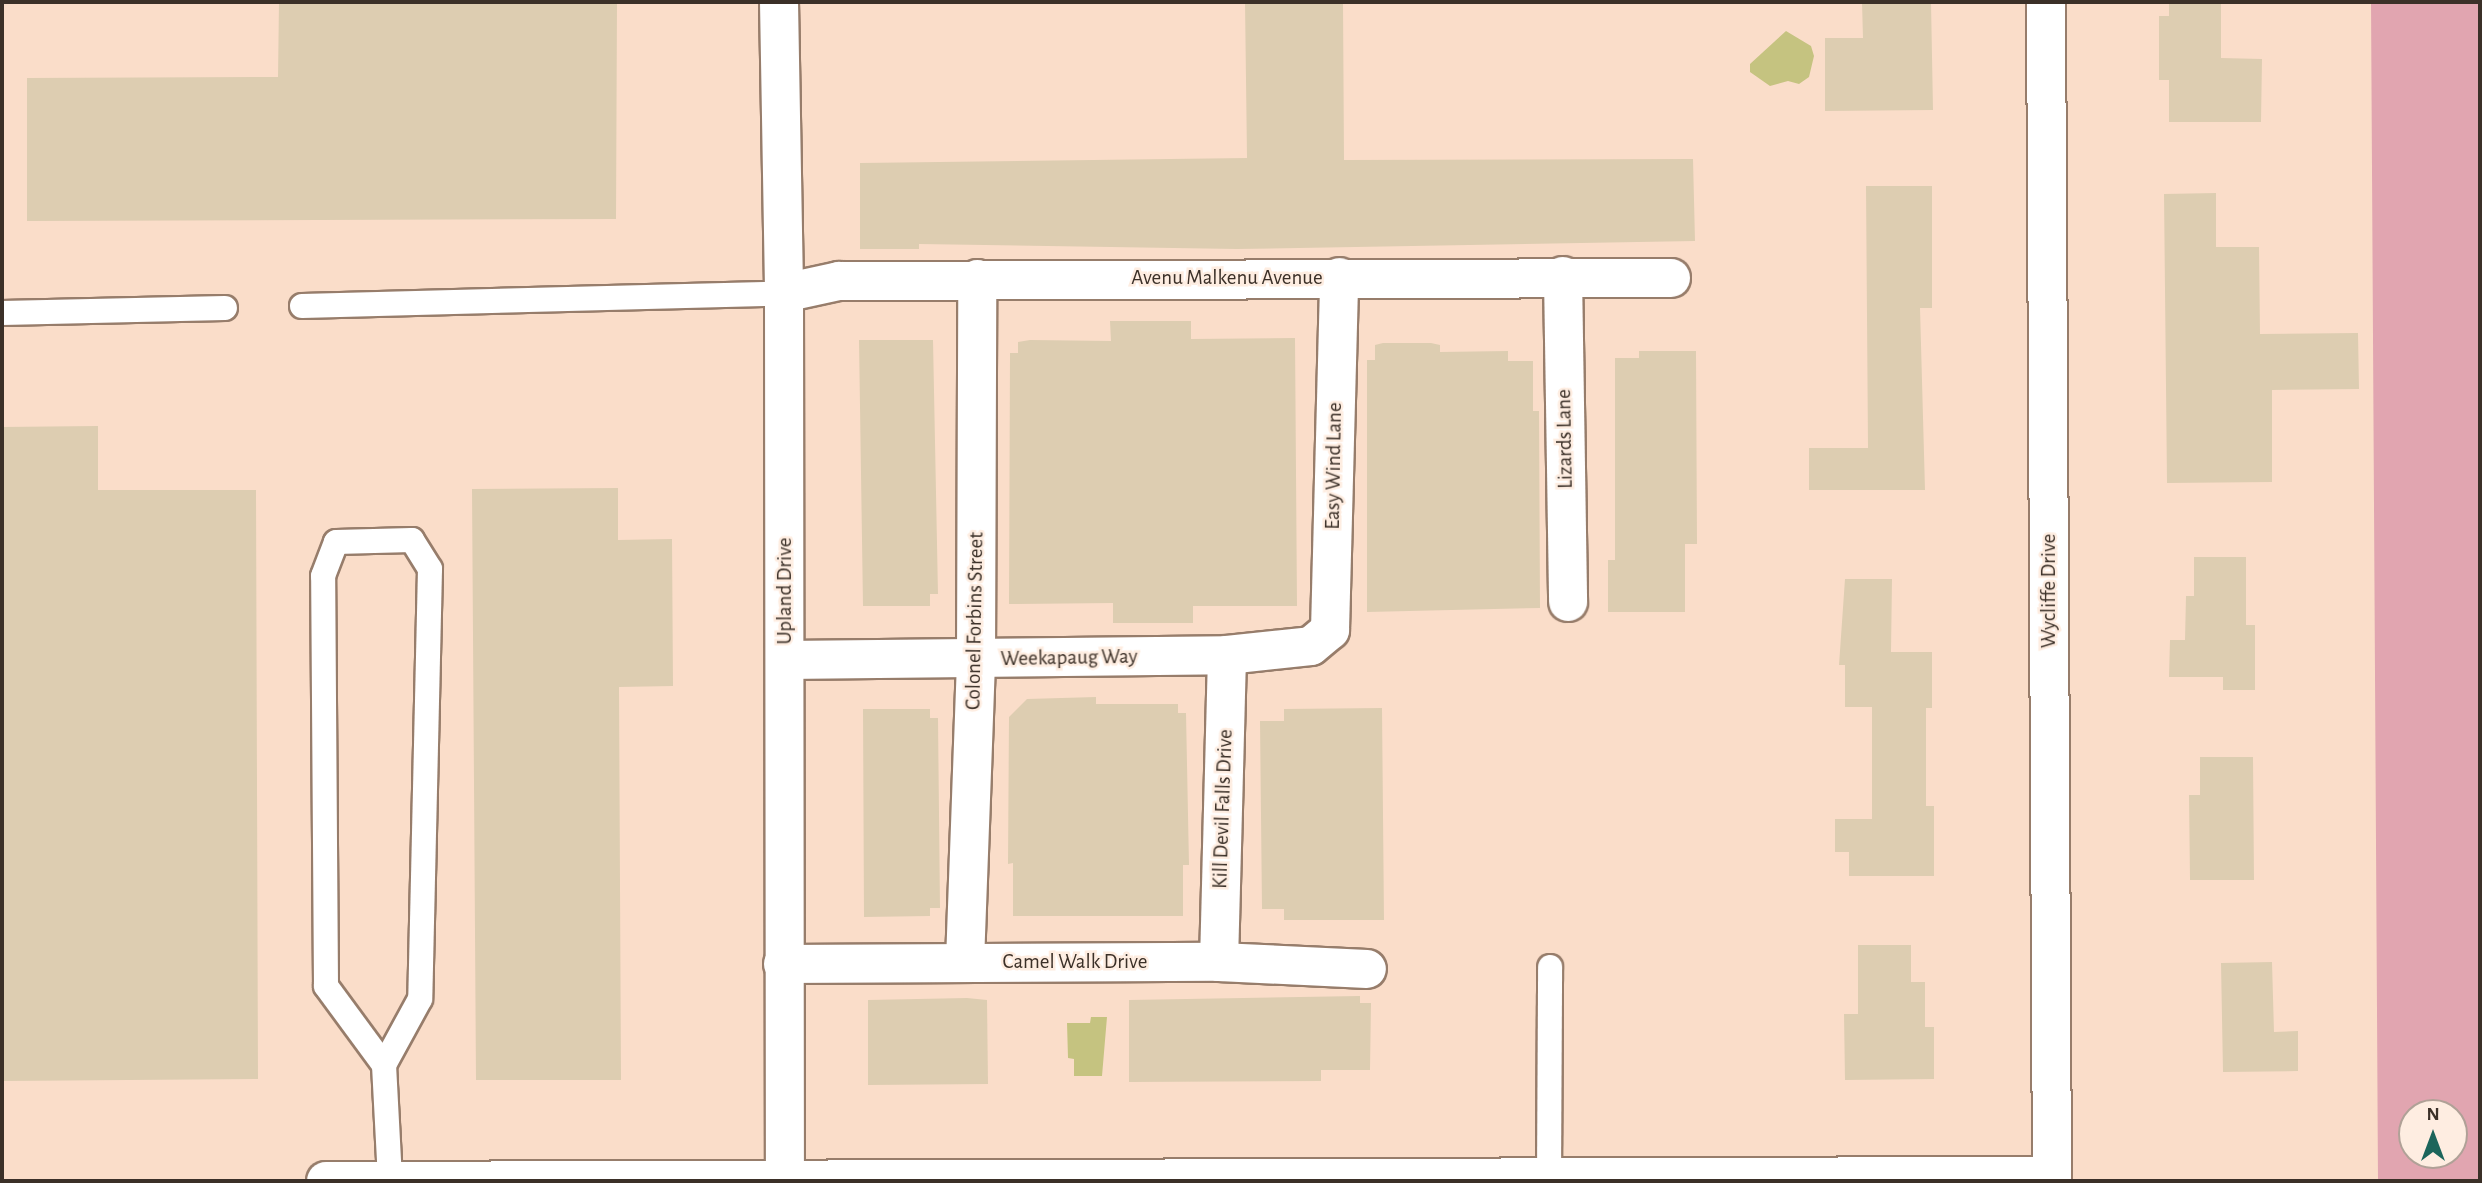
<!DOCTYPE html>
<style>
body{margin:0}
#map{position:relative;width:2482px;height:1183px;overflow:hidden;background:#faddc9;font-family:"Alegreya Sans",sans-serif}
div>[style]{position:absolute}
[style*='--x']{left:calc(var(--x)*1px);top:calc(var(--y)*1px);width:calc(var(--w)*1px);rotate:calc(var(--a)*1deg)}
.green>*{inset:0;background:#e1a5b0}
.water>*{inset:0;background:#c5c380}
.building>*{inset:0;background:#ddcdb1}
.roads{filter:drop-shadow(2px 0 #977d6b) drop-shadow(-2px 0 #977d6b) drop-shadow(0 2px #977d6b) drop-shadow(0 -2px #977d6b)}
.service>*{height:24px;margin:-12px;padding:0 12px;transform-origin:12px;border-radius:12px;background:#fff}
.minor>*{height:38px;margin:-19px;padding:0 19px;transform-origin:19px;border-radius:19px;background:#fff}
.tertiary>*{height:38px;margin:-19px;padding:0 19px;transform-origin:19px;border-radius:19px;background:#fff}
span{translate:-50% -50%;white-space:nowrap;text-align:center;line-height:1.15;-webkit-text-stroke:5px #feede1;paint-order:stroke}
.street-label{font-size:21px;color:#3b3028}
.frame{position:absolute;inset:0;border:4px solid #3b3028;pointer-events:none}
.north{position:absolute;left:2398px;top:1099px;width:70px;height:70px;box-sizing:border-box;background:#feede1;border:2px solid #b0a197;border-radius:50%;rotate:0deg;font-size:19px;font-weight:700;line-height:28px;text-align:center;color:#3b3028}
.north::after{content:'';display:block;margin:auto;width:24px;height:32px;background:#1c655b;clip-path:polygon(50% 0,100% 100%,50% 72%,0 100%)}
</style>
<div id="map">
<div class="green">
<i style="clip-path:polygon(evenodd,2371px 2px,2480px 2px,2480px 1181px,2378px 1181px,2371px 2px,2412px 1113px,2454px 1113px,2454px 1155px,2412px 1155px,2412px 1113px)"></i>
</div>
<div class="water">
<i style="clip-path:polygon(1786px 31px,1811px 46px,1814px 56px,1809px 77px,1799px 84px,1788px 81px,1770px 86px,1750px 72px,1750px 64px)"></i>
<i style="clip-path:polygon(1091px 1017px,1107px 1017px,1102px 1076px,1074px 1076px,1074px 1059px,1068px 1058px,1067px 1023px,1090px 1023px)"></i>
</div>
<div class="building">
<i style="clip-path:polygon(279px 2px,617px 4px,616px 219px,27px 221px,27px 78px,278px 77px)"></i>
<i style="clip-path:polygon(1245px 2px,1343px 2px,1344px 160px,1693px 159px,1695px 241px,1237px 249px,919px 244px,919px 249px,860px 249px,860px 163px,1247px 158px)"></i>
<i style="clip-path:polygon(1862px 2px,1931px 2px,1933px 110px,1825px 111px,1825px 38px,1863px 38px)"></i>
<i style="clip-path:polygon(2169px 2px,2221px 2px,2221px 58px,2262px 59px,2261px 122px,2169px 122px,2169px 80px,2159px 80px,2159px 16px,2169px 16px)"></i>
<i style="clip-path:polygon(1866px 186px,1932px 186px,1932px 308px,1920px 308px,1925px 490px,1809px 490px,1809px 448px,1868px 448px)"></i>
<i style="clip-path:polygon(2216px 193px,2216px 247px,2259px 247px,2260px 334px,2358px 333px,2359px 389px,2272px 390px,2272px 482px,2167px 483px,2164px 194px)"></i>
<i style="clip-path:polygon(1110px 321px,1191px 321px,1191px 339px,1295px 338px,1297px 606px,1193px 606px,1193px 623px,1113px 623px,1113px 603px,1009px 604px,1010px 353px,1018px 353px,1018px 342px,1030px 340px,1111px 341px)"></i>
<i style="clip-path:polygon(859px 340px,933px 340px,938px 594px,930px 594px,930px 606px,863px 606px)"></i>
<i style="clip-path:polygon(1383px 343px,1431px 343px,1440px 345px,1440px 352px,1508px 351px,1508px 361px,1533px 361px,1533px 411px,1539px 411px,1540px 608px,1367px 612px,1367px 360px,1375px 360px,1375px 345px)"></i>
<i style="clip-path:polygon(1639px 351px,1696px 351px,1697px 544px,1685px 544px,1685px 612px,1608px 612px,1608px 560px,1615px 560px,1615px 358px,1639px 358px)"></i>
<i style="clip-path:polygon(98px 426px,98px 490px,256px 490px,258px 1079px,2px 1081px,2px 427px)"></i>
<i style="clip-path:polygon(618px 488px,618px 540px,672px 539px,673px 686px,619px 687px,621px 1080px,476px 1080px,472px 489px)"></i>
<i style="clip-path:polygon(2194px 557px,2246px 557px,2246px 625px,2255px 625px,2255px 690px,2223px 690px,2223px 677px,2169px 677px,2170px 640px,2185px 640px,2186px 596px,2194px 596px)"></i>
<i style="clip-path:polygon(1845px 579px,1892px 579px,1891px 652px,1932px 652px,1932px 708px,1926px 708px,1926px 806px,1934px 806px,1934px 876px,1849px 876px,1849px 852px,1835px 852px,1835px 819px,1872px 819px,1872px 707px,1845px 707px,1845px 665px,1839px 665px)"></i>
<i style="clip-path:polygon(1096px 697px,1096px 704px,1178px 704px,1178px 713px,1186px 713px,1189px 865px,1183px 865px,1183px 916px,1013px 916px,1013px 863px,1008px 864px,1009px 717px,1027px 699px)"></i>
<i style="clip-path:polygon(1382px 708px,1384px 920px,1284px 920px,1284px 909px,1262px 909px,1260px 721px,1284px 721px,1284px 709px)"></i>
<i style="clip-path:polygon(863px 709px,930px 709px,930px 718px,938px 718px,940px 908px,930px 908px,930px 916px,864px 917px)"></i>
<i style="clip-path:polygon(2200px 757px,2253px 757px,2254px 880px,2190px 880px,2189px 795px,2200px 795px)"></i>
<i style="clip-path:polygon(1858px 945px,1911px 945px,1911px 982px,1925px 982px,1925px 1027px,1934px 1027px,1934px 1079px,1845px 1080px,1844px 1014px,1858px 1014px)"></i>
<i style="clip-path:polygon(2272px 962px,2274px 1032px,2298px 1031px,2298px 1071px,2223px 1072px,2221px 963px)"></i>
<i style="clip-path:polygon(1360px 996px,1360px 1003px,1371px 1003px,1370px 1070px,1321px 1070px,1321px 1081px,1129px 1082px,1129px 1000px)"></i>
<i style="clip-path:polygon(967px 998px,987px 1000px,988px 1084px,868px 1085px,868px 1000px)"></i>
</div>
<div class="roads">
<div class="service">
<i style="--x:302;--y:306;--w:482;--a:-1.5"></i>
<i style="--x:2;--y:313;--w:223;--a:-1.3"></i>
<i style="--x:384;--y:1065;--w:98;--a:-126.3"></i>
<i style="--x:326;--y:986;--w:410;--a:-90.4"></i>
<i style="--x:323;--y:576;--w:36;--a:-69"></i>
<i style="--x:336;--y:542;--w:76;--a:-1.5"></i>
<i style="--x:412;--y:540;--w:34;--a:58"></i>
<i style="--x:430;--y:569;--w:430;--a:91.3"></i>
<i style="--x:420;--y:999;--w:75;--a:118.6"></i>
<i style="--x:384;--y:1065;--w:116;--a:87"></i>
<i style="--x:1549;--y:1179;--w:212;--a:-89.7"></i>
</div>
<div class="minor">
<i style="--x:1563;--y:276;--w:326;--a:89.1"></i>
<i style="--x:784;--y:293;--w:56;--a:-12.3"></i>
<i style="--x:839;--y:281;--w:832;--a:-0.21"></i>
<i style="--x:785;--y:660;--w:442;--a:-0.6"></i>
<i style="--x:1227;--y:655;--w:84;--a:-6.1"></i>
<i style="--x:1311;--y:646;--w:25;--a:-40"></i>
<i style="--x:1330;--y:630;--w:353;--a:-88.5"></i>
<i style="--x:965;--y:962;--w:303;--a:-87.9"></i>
<i style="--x:976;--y:659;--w:380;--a:-89.8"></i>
<i style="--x:1219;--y:962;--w:307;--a:-88.5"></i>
<i style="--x:783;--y:964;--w:436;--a:-0.3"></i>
<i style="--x:1219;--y:962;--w:148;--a:2.7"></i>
</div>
<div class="tertiary">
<i style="--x:779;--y:2;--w:291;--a:89"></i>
<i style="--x:784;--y:293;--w:888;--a:89.94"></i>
<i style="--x:2046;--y:2;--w:1179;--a:89.71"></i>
<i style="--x:326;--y:1181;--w:1726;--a:-0.17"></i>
</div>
</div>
<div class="street-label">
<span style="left:1227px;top:278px">Avenu Malkenu Avenue</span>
<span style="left:1565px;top:439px;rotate:-91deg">Lizards Lane</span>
<span style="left:1334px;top:466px;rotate:-89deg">Easy Wind Lane</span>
<span style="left:785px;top:591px;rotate:-90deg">Upland Drive</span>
<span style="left:2049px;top:591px;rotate:-90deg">Wycliffe Drive</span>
<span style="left:975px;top:621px;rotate:-89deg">Colonel Forbins Street</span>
<span style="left:1069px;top:658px;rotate:-1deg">Weekapaug Way</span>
<span style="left:1223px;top:809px;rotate:-88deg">Kill Devil Falls Drive</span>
<span style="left:1075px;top:962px">Camel Walk Drive</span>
</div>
<div class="frame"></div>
<div class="north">N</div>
</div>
